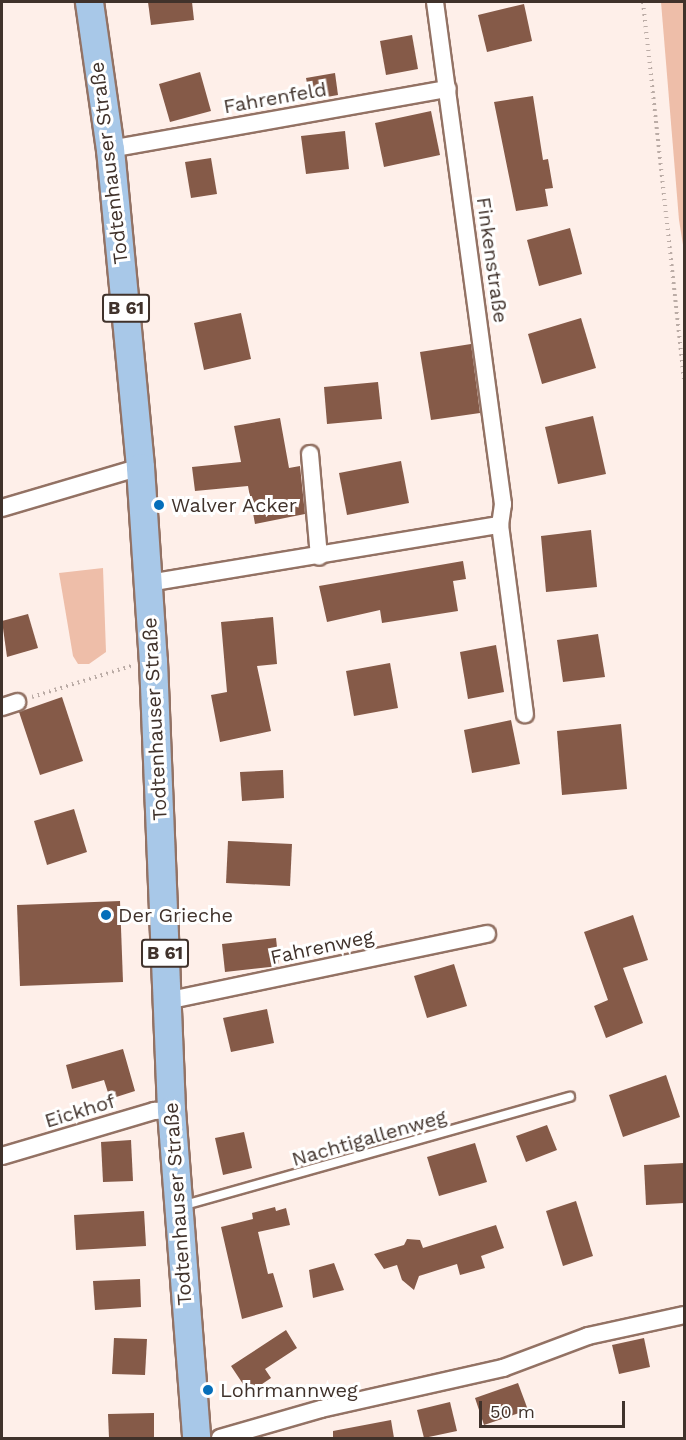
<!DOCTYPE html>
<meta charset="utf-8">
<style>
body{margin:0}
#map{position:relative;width:686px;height:1440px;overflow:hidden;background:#feefe9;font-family:"Work Sans",sans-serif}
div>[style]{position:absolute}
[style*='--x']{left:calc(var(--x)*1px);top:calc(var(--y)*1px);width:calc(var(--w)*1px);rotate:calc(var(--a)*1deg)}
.water>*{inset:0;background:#eebea9}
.building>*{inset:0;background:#855a48}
.path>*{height:4px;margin-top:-2px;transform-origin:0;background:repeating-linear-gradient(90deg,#bbaca6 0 1.5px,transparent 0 6px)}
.roads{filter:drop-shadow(2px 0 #937264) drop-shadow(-2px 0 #937264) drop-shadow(0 2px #937264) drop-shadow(0 -2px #937264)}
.lane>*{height:8px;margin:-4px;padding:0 4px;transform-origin:4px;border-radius:4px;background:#fff}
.street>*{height:16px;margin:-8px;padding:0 8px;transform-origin:8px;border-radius:8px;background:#fff}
.primary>*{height:27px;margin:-13.5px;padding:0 13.5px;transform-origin:13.5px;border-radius:13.5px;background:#a8c8e8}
.dots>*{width:16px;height:16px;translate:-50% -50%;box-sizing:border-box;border:3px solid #fff;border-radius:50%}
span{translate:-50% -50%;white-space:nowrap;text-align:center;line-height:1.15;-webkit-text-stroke:6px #fff;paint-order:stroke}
.shield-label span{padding:2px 4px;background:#fff;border:2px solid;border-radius:4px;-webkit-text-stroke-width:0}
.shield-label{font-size:18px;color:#40322b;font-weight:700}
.street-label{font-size:20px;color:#40322b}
.poi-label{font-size:20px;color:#40322b}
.left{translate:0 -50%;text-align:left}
.frame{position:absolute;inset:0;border:3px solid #40322b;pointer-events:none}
.scale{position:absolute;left:479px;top:1401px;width:146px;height:27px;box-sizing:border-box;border:3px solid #40322b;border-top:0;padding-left:8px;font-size:18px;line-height:21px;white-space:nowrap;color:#40322b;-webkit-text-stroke:4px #fff;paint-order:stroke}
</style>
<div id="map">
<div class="water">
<i style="clip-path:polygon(661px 2px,684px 2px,684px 251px,679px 220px)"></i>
<i style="clip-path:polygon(103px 568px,106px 652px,89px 664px,78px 664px,73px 656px,59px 573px)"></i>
</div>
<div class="building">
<i style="clip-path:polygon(148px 2px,192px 2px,194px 20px,151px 25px)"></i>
<i style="clip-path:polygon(524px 4px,532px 41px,487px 52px,478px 15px)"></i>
<i style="clip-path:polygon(412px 35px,418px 69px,386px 75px,380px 41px)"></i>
<i style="clip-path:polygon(200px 72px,211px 111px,170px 122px,159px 84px)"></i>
<i style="clip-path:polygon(335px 73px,338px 95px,310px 100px,306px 78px)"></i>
<i style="clip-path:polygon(533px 96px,543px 160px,548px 159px,553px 188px,545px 189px,548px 206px,516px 211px,494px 102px)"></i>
<i style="clip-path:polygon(431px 111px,440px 155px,384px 167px,375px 123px)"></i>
<i style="clip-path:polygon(345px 131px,349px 169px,306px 174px,301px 136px)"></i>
<i style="clip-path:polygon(211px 158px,217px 194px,191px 198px,185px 162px)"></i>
<i style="clip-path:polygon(570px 228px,582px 274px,539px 286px,527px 240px)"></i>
<i style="clip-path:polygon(241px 313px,251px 359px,204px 370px,194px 323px)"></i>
<i style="clip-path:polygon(581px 318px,596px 368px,542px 384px,528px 334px)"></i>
<i style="clip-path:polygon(471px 344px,480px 413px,431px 420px,420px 352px)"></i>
<i style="clip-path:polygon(378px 382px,382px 419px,327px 424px,324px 387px)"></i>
<i style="clip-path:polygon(593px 416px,606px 474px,558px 484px,545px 427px)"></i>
<i style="clip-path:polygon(280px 418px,289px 468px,300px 466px,305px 514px,255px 524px,248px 486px,195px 491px,192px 467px,241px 462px,234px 426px)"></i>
<i style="clip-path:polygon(401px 461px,409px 503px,347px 515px,339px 473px)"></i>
<i style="clip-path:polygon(591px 530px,597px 587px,546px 592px,541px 536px)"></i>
<i style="clip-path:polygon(463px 561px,466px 579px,453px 581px,458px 611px,382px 623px,380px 610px,327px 622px,319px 586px)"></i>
<i style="clip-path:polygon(28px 614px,38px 648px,7px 657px,2px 621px)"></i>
<i style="clip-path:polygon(273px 617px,277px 664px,257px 666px,271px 731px,220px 742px,211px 695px,227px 692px,221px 622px)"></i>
<i style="clip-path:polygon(598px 634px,605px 677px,563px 682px,557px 640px)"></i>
<i style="clip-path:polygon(496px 645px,504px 692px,468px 699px,460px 652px)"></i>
<i style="clip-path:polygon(390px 663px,398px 708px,354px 716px,346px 671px)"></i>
<i style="clip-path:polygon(62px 697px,83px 761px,40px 775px,19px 712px)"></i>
<i style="clip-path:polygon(511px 720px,520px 764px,472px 773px,464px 730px)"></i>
<i style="clip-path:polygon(621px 724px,627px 789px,562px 795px,557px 731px)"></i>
<i style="clip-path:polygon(283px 770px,284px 798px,242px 801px,240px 772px)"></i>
<i style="clip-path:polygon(74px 809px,87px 852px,47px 865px,34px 821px)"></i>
<i style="clip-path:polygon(228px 841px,292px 844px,290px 886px,226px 883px)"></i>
<i style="clip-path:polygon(120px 901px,123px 982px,20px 986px,17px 905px)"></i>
<i style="clip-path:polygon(633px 915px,648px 960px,623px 968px,643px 1023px,606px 1038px,594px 1006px,608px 1000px,584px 932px)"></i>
<i style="clip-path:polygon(276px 938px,279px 966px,225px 972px,222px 944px)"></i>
<i style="clip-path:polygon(454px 964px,467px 1006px,427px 1018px,414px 976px)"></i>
<i style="clip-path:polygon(267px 1009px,274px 1043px,231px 1052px,223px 1018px)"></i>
<i style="clip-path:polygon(123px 1049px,135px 1091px,110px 1099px,104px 1080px,72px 1089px,66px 1065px)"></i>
<i style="clip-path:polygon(666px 1075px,680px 1117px,623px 1137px,609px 1095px)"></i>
<i style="clip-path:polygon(547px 1125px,557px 1150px,526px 1162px,516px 1136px)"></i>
<i style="clip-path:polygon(244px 1132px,252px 1168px,223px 1175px,215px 1138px)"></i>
<i style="clip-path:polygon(131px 1140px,133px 1181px,103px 1182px,101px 1142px)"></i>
<i style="clip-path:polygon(475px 1143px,487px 1182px,439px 1196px,427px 1157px)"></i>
<i style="clip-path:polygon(684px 1163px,684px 1203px,646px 1205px,644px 1165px)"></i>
<i style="clip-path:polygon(576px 1201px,593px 1256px,563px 1266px,546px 1211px)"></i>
<i style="clip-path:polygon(275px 1207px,276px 1211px,286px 1208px,290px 1225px,258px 1232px,268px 1274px,273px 1273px,283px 1307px,242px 1319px,221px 1227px,253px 1219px,252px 1213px)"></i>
<i style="clip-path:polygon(144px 1211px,146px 1246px,76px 1250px,74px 1215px)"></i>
<i style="clip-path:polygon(496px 1225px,504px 1248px,481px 1256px,485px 1268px,460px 1275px,457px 1264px,419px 1276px,414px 1290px,402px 1280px,397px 1265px,384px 1269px,374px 1254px,404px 1245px,407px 1239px,420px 1240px,423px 1248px)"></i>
<i style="clip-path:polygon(334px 1263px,344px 1290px,313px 1298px,309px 1270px)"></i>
<i style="clip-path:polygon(140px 1279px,141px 1307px,95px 1310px,93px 1281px)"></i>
<i style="clip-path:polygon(286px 1330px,297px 1348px,265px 1369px,271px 1378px,249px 1393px,231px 1366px)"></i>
<i style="clip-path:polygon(114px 1338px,147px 1339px,145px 1375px,112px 1374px)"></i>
<i style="clip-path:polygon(644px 1338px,650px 1367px,619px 1374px,612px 1345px)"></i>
<i style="clip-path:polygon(518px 1383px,528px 1410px,484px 1425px,475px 1398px)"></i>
<i style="clip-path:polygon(450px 1402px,457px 1431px,424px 1438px,417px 1410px)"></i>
<i style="clip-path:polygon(154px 1413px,154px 1438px,109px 1438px,108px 1414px)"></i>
<i style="clip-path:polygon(391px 1420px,394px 1438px,333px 1438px,333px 1431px)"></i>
</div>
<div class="path">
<i style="--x:643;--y:2;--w:381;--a:83.8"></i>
<i style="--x:32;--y:697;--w:104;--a:-17.4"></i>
</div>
<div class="roads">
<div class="lane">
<i style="--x:181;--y:1206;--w:404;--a:-15.7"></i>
</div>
<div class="street">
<i style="--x:435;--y:2;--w:507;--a:82.29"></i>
<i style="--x:503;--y:504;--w:21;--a:98"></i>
<i style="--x:500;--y:525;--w:191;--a:82.5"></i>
<i style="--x:110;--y:149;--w:343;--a:-10.1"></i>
<i style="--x:310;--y:454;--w:103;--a:85"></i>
<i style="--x:2;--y:508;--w:144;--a:-16.5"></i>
<i style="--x:148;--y:583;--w:357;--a:-9.4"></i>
<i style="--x:2;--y:707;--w:16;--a:-18"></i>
<i style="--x:166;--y:1001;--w:328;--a:-11.8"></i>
<i style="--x:2;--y:1156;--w:159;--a:-16.5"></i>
<i style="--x:154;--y:1111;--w:17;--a:-3"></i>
<i style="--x:220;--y:1438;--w:105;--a:-16"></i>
<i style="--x:321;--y:1409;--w:187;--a:-12.7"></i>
<i style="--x:503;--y:1368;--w:91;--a:-20.6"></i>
<i style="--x:588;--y:1336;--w:98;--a:-12.3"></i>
</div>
<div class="primary">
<i style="--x:89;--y:2;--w:148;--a:81.9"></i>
<i style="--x:110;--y:149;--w:319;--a:84.6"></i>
<i style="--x:140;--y:467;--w:194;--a:86.2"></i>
<i style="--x:153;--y:661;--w:449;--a:87.7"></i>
<i style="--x:171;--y:1110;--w:329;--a:85.6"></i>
</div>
</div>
<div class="dots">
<i style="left:159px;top:505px;background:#056eba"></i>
<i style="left:106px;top:915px;background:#056eba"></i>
<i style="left:208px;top:1390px;background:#056eba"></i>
</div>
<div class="shield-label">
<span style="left:126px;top:308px">B 61</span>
<span style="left:165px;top:953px">B 61</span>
</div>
<div class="street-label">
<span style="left:275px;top:98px;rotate:-10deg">Fahrenfeld</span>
<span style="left:109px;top:163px;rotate:-97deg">Todtenhauser Straße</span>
<span style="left:492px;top:260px;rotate:82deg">Finkenstraße</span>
<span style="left:155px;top:719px;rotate:-93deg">Todtenhauser Straße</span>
<span style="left:322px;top:947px;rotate:-12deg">Fahrenweg</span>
<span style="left:80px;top:1111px;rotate:-17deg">Eickhof</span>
<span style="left:369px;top:1138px;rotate:-16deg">Nachtigallenweg</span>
<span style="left:178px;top:1204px;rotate:-94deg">Todtenhauser Straße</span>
</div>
<div class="poi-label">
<span class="left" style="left:171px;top:505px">Walver Acker</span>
<span class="left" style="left:118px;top:915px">Der Grieche</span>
<span class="left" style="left:220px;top:1390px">Lohrmannweg</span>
</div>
<div class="frame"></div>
<div class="scale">50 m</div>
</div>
